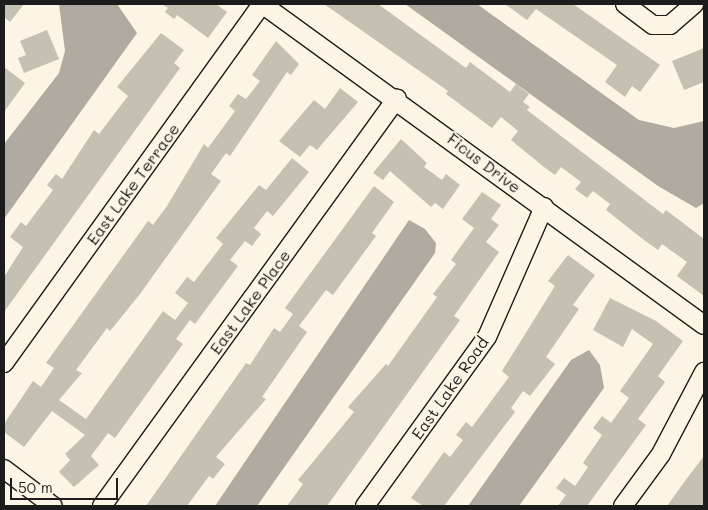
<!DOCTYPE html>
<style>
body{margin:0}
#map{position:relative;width:708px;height:510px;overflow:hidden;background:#fcf5e5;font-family:Mali,sans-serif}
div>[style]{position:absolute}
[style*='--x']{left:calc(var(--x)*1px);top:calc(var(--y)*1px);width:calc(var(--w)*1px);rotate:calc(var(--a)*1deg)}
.water>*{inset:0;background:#b0aba1}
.building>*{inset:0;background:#c4c0b3}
.roads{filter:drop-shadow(1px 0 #1c1c1c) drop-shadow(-1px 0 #1c1c1c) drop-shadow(0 1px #1c1c1c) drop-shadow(0 -1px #1c1c1c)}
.street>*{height:18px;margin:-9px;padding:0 9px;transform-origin:9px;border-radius:9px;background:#fcf5e5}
span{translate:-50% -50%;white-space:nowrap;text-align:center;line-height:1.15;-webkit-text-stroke:4px #fcf5e5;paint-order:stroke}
.street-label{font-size:16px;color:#1c1c1c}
.frame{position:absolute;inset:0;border:5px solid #1c1c1c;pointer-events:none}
.scale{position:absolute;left:10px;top:478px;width:108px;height:22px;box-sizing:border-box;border:2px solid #1c1c1c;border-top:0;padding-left:6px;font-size:15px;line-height:18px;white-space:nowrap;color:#1c1c1c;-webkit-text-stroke:4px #fcf5e5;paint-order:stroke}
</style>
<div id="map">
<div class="water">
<i style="clip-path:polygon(59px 4px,117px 4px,137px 33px,4px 219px,4px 144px,59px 73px,65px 51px)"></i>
<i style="clip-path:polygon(405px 4px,477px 4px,639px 120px,674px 128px,704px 121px,704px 203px,696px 208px,658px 186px)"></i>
<i style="clip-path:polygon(409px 220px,425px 229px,436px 243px,435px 253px,257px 506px,215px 506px)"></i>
<i style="clip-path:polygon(589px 350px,600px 365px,604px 388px,519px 506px,468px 506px,571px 360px)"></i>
</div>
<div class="building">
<i style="clip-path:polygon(4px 4px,24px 4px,10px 22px,4px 17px)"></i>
<i style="clip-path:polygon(162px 4px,216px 4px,227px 12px,208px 38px,177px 15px,174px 19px,165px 12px,168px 8px)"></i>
<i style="clip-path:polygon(324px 4px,378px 4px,466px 68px,470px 62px,510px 92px,516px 84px,529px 94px,523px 102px,530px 107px,527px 110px,663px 214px,666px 210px,704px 239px,704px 296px,677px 276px,687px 262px,662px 244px,658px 250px,644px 240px,606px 210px,610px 204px,593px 191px,587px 198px,575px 189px,581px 182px,561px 167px,555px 175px,544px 167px,511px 140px,518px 131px,501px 117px,492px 128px,446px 94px,448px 91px)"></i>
<i style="clip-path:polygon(505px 4px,573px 4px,660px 65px,640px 92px,632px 86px,625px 97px,605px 82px,617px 65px,536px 9px,527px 20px)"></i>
<i style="clip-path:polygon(47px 30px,59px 59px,24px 73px,18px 58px,26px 55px,20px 41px)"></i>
<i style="clip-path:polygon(161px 33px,184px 50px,174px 63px,180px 68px,4px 312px,4px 277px,23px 247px,10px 237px,21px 222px,26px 226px,53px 190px,47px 185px,56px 174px,62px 179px,94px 130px,99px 134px,128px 96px,117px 87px)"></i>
<i style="clip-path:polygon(276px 41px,299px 64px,291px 75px,287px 72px,230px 156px,226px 153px,211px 174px,221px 181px,140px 294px,110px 331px,107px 328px,76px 370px,82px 373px,59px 400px,86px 419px,163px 311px,175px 320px,188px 303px,175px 293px,187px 277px,194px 282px,223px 244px,216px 238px,259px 185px,266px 190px,292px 158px,309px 172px,273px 216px,267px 211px,254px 228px,261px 234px,252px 246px,245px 241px,230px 260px,238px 266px,195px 324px,190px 320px,176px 339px,183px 344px,115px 438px,108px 433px,91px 456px,99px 465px,74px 487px,59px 472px,70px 460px,65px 454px,85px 435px,52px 411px,24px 447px,4px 432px,4px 424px,33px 381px,41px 387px,54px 368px,46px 363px,148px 221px,153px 225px,167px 206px,204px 144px,208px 148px,235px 111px,229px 106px,238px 94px,246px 99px,260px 81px,252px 75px)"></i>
<i style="clip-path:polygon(704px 48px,704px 82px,684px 90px,672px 61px)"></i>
<i style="clip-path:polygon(4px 67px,25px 83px,4px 112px)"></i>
<i style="clip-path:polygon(340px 88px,358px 102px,317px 150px,310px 145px,300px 157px,279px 141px,314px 100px,325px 109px)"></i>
<i style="clip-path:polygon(401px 139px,427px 163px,424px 167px,442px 180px,446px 174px,460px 185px,443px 209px,435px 203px,431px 207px,390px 171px,383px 180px,373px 173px)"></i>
<i style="clip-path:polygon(374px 186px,394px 202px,372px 233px,376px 236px,333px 295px,326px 290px,299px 326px,307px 332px,262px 397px,266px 399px,216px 457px,225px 464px,213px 479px,209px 476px,187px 506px,146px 506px,246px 363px,250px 365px,274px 328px,280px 332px,293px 314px,285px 308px)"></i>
<i style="clip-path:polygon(482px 192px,501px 205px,491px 219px,499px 225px,486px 242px,499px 252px,454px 316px,460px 320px,327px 506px,287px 506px,303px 484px,298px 480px,354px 412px,348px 407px,386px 364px,388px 366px,437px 297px,433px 294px,456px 264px,451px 260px,474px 228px,462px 219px)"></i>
<i style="clip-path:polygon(568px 255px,595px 275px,573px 305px,579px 309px,546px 357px,555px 364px,530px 396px,523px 391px,511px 408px,515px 412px,444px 506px,423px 506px,411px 498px,444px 452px,450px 457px,463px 440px,456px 435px,466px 422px,472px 427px,509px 377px,502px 371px,555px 286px,548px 281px)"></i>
<i style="clip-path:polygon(610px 298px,656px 321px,683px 341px,658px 376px,665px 382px,638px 419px,646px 425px,587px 506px,558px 506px,566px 495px,556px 488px,564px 478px,575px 486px,588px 467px,583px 463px,602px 435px,593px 428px,602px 416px,611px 423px,629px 398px,620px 391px,653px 344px,632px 329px,623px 347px,593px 330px)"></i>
<i style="clip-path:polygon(704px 456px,704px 506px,667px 506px,685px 481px)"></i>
</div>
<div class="roads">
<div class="street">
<i style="--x:262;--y:4;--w:546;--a:35.99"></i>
<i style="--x:625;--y:4;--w:35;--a:37"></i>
<i style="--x:653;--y:25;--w:17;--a:0"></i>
<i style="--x:670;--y:25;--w:32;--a:-41"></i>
<i style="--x:4;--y:363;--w:442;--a:-54.3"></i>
<i style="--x:4;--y:469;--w:61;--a:37.1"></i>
<i style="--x:102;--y:506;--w:503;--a:-54.13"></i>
<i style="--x:365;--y:506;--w:208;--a:-54.2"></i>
<i style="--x:487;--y:337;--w:142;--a:-66.3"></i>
<i style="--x:623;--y:506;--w:64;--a:-53.8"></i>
<i style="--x:661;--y:454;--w:93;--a:-62.3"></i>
</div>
</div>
<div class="street-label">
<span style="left:484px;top:163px;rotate:37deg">Ficus Drive</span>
<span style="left:133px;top:184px;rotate:-54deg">East Lake Terrace</span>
<span style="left:250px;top:302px;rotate:-54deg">East Lake Place</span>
<span style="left:450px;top:388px;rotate:-55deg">East Lake Road</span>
</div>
<div class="frame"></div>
<div class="scale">50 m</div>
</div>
